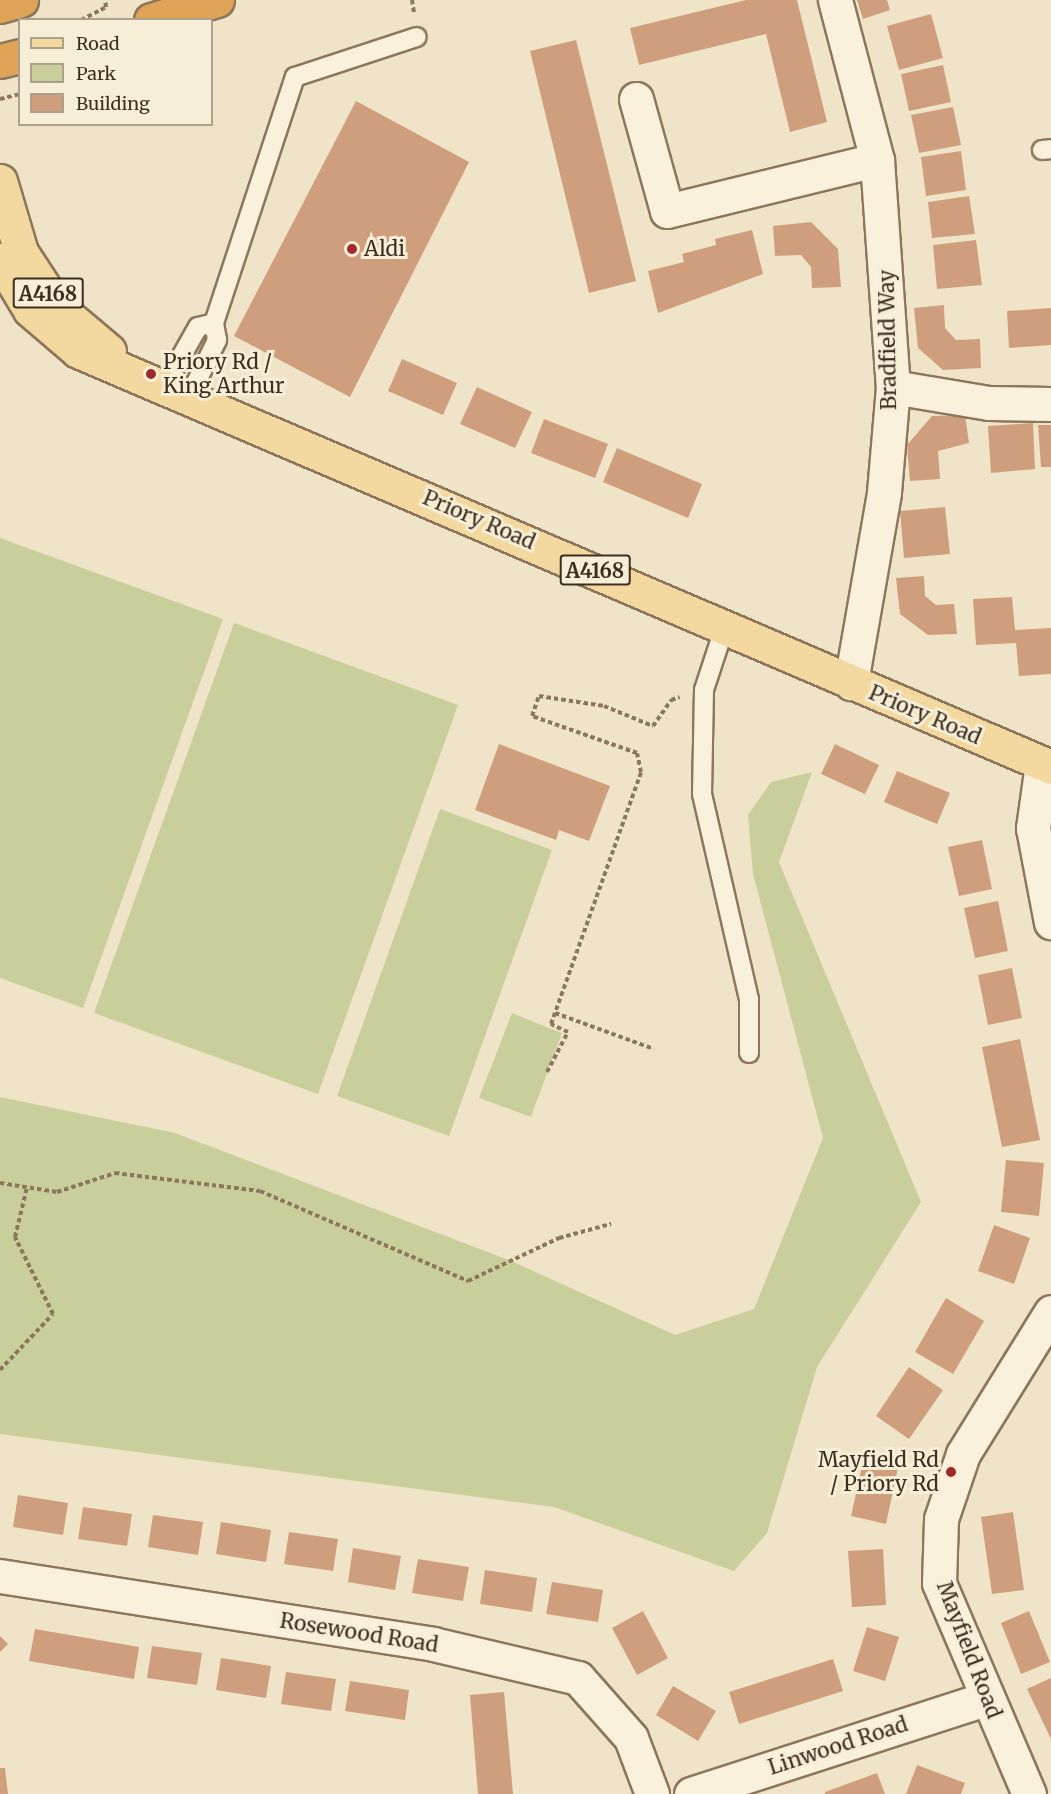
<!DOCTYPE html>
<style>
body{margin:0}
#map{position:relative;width:1051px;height:1794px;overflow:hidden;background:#f0e4c8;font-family:Merriweather,serif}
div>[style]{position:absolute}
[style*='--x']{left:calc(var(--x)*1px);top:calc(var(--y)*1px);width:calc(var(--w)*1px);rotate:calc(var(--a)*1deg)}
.green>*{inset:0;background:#c9cf9b}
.building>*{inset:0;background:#cf9f7d}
.path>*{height:4px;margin-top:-2px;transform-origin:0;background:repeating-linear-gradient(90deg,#8d765c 0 4.5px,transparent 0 7.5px)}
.roads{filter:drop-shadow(2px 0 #8d765c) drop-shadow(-2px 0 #8d765c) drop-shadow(0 2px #8d765c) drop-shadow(0 -2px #8d765c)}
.lane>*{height:18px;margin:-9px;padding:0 9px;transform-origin:9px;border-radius:9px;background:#faf1dc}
.street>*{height:33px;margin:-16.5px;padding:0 16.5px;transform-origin:16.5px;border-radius:16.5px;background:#faf1dc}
.primary>*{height:33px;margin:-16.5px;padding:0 16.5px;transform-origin:16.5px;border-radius:16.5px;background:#f3d9a0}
.highway>*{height:33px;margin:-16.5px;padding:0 16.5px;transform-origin:16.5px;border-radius:16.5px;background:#e0a458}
.dots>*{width:16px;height:16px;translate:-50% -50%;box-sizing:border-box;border:3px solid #f7eed8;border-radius:50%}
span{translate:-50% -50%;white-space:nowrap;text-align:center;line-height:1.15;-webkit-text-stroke:6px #f7eed8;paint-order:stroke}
.shield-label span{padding:2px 4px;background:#f7eed8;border:2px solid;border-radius:4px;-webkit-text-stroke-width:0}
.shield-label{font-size:20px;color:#3d2e20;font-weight:700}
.poi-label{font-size:21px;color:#3d2e20}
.left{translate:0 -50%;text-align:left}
.right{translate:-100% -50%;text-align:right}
.street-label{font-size:21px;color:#3d2e20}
.legend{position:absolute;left:18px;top:18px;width:195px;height:108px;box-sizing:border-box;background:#f7eed8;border:2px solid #ada18e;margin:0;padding:8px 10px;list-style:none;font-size:18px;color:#3d2e20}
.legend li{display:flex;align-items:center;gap:12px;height:30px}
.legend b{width:30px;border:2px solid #ada18e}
</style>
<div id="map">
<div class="green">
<i style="clip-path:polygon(0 538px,223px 619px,83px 1008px,0 978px)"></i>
<i style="clip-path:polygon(234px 623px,458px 705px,318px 1094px,94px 1013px)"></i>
<i style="clip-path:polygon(812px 772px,779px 862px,921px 1202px,817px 1367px,767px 1533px,734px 1571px,554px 1507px,0 1434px,0 1097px,175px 1133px,511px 1261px,675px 1335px,754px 1309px,823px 1138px,753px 874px,748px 815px,771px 782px)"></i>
<i style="clip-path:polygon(440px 809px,552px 850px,449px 1136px,337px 1096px)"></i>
<i style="clip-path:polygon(512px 1013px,562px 1033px,531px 1117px,479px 1098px)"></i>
</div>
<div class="building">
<i style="clip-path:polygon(746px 0,797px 0,827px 122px,790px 132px,766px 34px,639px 65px,630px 28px)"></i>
<i style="clip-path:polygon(857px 0,887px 0,890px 10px,863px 19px)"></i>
<i style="clip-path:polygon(931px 14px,943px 58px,899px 70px,887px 26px)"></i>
<i style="clip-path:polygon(576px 40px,636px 281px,589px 293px,530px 51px)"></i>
<i style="clip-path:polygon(943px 65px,951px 102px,909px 111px,901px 74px)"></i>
<i style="clip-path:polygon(356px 101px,469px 162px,350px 397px,234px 336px)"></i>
<i style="clip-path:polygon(953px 107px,961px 145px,919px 153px,911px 115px)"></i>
<i style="clip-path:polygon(961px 151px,966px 190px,926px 196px,921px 157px)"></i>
<i style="clip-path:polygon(969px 196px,975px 234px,932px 238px,928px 202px)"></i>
<i style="clip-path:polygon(811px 222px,838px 249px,841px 287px,812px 288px,811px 267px,801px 255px,775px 256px,773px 226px)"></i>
<i style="clip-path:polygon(752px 230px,763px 274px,658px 313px,648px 271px,684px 262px,682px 254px,716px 245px,715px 239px)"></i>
<i style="clip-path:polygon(976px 240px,982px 285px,937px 289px,933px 245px)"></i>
<i style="clip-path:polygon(944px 305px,945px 328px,956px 340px,980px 339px,981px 368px,943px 370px,918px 348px,914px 308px)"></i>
<i style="clip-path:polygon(1051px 308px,1051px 345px,1009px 348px,1007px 311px)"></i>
<i style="clip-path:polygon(402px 359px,457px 383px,443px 415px,388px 391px)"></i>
<i style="clip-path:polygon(477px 387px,532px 412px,515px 448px,460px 424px)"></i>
<i style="clip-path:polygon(965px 415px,969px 443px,938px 451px,940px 479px,910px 481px,907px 445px,932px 416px)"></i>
<i style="clip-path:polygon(544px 419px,608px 444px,595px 478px,531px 453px)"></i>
<i style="clip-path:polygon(1033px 423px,1035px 469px,991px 473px,988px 426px)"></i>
<i style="clip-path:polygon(1038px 425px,1051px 425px,1051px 467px,1041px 467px)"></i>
<i style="clip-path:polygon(617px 448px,702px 484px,688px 518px,603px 482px)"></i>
<i style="clip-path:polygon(945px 507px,950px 554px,904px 558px,900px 511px)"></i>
<i style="clip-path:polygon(924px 576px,925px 596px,936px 605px,954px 604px,957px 634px,928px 635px,900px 614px,896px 578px)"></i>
<i style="clip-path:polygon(1012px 597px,1015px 630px,1051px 628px,1051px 674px,1019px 676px,1016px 643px,976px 645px,973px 599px)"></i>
<i style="clip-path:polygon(499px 744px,610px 786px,589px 841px,559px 830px,556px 840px,475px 810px)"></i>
<i style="clip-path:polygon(835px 744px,879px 765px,865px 794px,821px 774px)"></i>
<i style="clip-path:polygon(897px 771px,950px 793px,937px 824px,884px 802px)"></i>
<i style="clip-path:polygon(982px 840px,992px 889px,959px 896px,948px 847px)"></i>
<i style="clip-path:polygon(998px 901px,1008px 951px,975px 958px,964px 908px)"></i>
<i style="clip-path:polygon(1012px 968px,1022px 1018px,988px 1025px,978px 975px)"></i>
<i style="clip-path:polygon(1020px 1039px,1040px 1140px,1002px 1147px,982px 1047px)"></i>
<i style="clip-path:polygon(1006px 1160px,1044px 1163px,1039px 1216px,1001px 1212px)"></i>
<i style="clip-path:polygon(994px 1225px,1030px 1238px,1014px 1284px,978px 1271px)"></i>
<i style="clip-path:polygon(946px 1298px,984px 1321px,953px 1374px,915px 1352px)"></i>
<i style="clip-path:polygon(909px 1367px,943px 1390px,909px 1439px,876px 1416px)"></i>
<i style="clip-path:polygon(865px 1452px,900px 1459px,886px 1524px,851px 1516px)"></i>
<i style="clip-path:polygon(18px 1495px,68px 1503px,63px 1535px,13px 1527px)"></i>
<i style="clip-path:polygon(83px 1507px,132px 1514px,127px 1546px,78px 1539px)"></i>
<i style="clip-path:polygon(1013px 1512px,1024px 1590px,992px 1594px,981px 1517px)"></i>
<i style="clip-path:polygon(153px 1515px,203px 1522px,198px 1555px,148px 1547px)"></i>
<i style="clip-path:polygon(221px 1522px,271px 1530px,266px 1562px,216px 1554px)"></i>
<i style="clip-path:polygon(289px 1532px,338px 1539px,333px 1571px,284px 1564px)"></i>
<i style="clip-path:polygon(353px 1548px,401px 1556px,395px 1590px,348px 1582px)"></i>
<i style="clip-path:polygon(883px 1549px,886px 1605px,852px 1607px,848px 1551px)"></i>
<i style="clip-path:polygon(418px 1559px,469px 1567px,463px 1601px,412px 1593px)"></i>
<i style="clip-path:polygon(485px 1570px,537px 1578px,532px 1612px,480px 1604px)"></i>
<i style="clip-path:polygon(552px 1582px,603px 1590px,598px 1622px,546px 1614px)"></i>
<i style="clip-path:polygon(643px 1611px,668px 1658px,637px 1675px,612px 1628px)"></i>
<i style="clip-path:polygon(1029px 1611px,1050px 1662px,1021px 1674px,1001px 1623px)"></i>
<i style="clip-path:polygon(867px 1627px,899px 1637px,885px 1681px,853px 1671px)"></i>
<i style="clip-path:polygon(35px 1629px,139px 1647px,134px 1679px,29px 1661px)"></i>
<i style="clip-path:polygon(0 1636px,8px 1644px,0 1652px)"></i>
<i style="clip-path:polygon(152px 1646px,202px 1653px,197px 1685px,147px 1678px)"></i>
<i style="clip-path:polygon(221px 1658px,271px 1666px,266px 1698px,216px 1690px)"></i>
<i style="clip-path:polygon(833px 1659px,843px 1691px,739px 1724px,729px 1692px)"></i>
<i style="clip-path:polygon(286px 1672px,336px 1679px,331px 1711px,281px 1704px)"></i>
<i style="clip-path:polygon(1051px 1678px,1051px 1739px,1027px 1689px)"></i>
<i style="clip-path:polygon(350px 1681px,409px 1690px,405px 1720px,345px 1711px)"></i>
<i style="clip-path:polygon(673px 1686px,716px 1711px,698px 1741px,656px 1715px)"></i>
<i style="clip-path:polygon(504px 1692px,513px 1794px,478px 1794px,470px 1695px)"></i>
<i style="clip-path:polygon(917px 1765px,965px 1783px,961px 1794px,906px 1794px)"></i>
<i style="clip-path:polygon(0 1768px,5px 1768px,8px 1794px,0 1794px)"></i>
<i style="clip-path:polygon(877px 1773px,885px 1794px,825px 1794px,825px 1792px)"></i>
</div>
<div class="path">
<i style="--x:412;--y:0;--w:13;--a:81"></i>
<i style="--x:81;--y:20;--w:28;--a:-27"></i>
<i style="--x:106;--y:7;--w:7;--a:-98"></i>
<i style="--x:0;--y:99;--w:21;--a:-14"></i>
<i style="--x:555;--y:1013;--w:105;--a:20"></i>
<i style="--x:547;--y:1072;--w:45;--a:-62.3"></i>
<i style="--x:568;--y:1032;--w:19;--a:-155"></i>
<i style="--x:551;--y:1024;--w:268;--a:-70.3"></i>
<i style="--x:641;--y:772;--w:19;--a:-102"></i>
<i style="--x:637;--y:753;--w:111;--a:-160.6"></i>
<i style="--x:532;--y:716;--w:21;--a:-71"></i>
<i style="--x:539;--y:696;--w:66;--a:8.7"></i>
<i style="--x:604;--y:706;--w:53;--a:22.2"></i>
<i style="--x:653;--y:726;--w:32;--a:-55"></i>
<i style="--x:671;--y:700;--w:9;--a:-18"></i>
<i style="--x:0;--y:1183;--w:58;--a:9"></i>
<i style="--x:57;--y:1192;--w:61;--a:-18.1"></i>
<i style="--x:115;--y:1173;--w:146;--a:7.1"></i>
<i style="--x:260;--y:1191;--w:227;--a:23.4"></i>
<i style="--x:468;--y:1281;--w:101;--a:-25.3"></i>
<i style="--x:559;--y:1238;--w:54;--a:-15.1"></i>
<i style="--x:0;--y:1370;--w:77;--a:-46.6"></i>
<i style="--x:53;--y:1314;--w:86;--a:-116.3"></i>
<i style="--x:15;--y:1237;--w:51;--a:-76.5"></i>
</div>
<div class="roads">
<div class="lane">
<i style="--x:1042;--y:150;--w:9;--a:-6"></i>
<i style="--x:164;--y:387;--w:69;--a:-60.5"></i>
<i style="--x:198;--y:327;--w:16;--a:-14"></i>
<i style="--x:189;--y:397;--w:64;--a:-63.8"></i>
<i style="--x:217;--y:340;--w:17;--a:-100"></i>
<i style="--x:214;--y:323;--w:259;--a:-71.8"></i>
<i style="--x:295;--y:77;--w:128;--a:-18.2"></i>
<i style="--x:724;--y:629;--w:64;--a:108.2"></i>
<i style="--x:704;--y:690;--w:104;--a:91.1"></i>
<i style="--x:702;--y:794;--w:211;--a:77.1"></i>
<i style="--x:749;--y:1000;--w:53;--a:90"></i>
</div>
<div class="street">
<i style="--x:835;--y:0;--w:165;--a:75.3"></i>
<i style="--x:877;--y:160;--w:228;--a:86"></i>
<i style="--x:893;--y:387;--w:106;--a:94.9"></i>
<i style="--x:884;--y:493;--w:193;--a:99.9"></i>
<i style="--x:636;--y:99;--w:116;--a:74.5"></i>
<i style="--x:667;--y:211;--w:216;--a:-13.7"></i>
<i style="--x:893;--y:387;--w:97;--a:9.5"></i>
<i style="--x:989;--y:403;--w:62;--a:0.9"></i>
<i style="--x:1042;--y:764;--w:65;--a:98"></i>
<i style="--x:1033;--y:828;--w:96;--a:79.2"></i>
<i style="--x:0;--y:1576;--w:438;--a:8.9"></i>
<i style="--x:433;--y:1644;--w:149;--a:13.2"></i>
<i style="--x:578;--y:1678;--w:80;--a:48.5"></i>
<i style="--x:631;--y:1738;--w:60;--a:69.4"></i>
<i style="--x:691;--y:1794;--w:309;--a:-17.9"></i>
<i style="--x:1029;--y:1794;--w:229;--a:-113.1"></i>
<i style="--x:939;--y:1583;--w:64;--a:-88.2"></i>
<i style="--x:941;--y:1519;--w:69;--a:-71.3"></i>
<i style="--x:963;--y:1454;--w:167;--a:-58.2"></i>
</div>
<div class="primary">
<i style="--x:0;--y:181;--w:74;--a:73.5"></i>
<i style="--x:21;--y:252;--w:66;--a:56.8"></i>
<i style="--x:57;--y:307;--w:68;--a:40.2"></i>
<i style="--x:0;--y:260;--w:58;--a:59"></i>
<i style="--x:30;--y:310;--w:63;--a:40.5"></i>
<i style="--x:78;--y:351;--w:1058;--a:23.15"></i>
</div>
<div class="highway">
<i style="--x:0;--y:6;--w:22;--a:-16"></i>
<i style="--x:151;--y:20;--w:69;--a:-16.9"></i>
<i style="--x:0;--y:61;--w:21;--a:-14"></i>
</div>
</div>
<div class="dots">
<i style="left:352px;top:249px;background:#9e2a2b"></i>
<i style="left:151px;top:374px;background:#9e2a2b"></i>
<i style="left:951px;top:1472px;background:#9e2a2b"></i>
</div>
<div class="shield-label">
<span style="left:48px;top:293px">A4168</span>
<span style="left:595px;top:570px">A4168</span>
</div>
<div class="poi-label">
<span class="left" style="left:364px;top:249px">Aldi</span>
<span class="left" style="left:163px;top:374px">Priory Rd /<br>King Arthur</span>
<span class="right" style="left:939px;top:1472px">Mayfield Rd<br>/ Priory Rd</span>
</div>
<div class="street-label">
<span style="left:888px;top:340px;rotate:-91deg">Bradfield Way</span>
<span style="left:479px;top:520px;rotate:23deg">Priory Road</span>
<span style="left:925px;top:715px;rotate:23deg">Priory Road</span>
<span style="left:359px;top:1633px;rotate:9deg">Rosewood Road</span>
<span style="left:969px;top:1650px;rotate:69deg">Mayfield Road</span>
<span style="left:838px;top:1746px;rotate:-18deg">Linwood Road</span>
</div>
<ul class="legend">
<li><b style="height:8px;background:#f3d9a0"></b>Road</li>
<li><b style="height:16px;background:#c9cf9b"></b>Park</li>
<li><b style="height:16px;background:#cf9f7d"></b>Building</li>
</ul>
</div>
